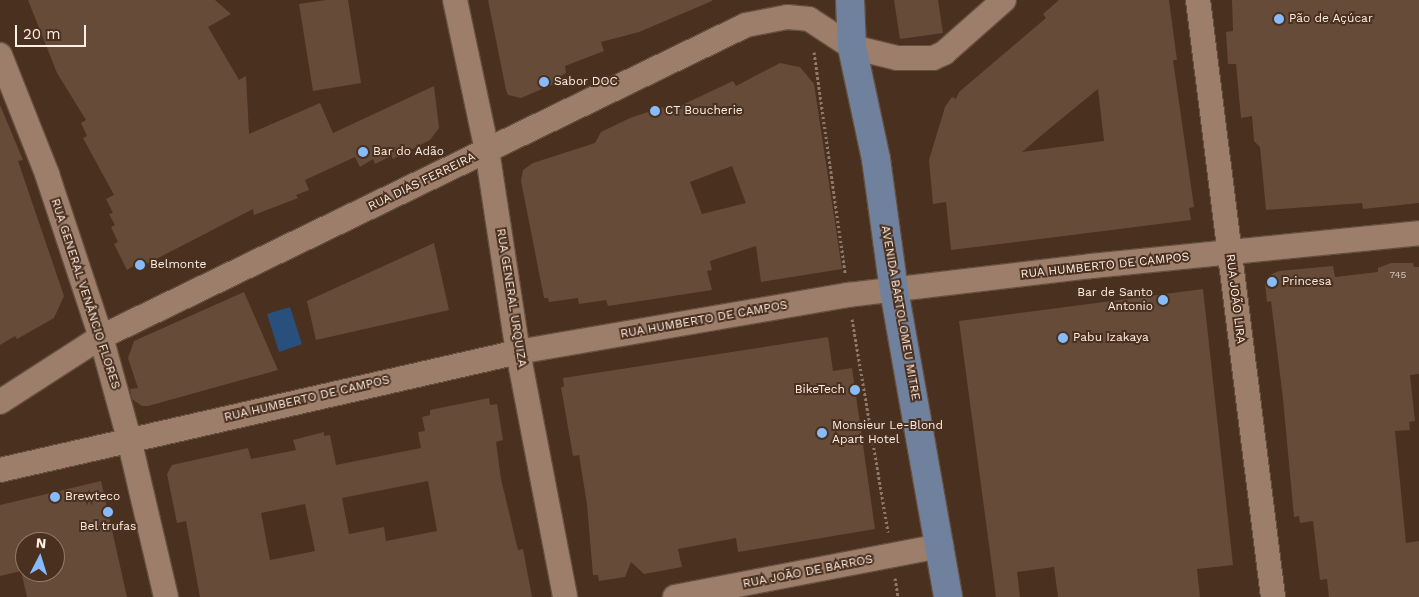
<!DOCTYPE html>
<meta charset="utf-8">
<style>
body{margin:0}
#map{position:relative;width:1419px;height:597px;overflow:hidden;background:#4a301f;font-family:"Work Sans",sans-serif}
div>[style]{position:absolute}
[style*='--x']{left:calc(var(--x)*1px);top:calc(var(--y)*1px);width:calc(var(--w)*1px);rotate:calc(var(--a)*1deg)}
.water>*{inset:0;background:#294f7d}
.building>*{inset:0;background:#664b39}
.path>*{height:3px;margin-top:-1.5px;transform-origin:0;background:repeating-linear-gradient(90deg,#8f796a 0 2.5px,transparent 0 5px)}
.roads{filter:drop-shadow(1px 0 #654f3f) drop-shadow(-1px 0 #654f3f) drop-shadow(0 1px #654f3f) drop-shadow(0 -1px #654f3f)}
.minor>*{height:24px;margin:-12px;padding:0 12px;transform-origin:12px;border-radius:12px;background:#9c7e6b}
.major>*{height:28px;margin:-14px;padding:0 14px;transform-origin:14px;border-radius:14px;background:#70819d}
.dots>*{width:14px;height:14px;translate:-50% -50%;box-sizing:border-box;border:2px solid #4a301f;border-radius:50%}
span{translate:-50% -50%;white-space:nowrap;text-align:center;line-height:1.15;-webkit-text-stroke:4px #4a301f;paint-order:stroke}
.number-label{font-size:10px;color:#d9c5b8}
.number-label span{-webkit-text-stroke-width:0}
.poi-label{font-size:12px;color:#ffeee3}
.left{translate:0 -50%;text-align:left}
.right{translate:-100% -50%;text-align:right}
.street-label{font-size:12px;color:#ffeee3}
.north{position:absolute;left:15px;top:532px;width:50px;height:50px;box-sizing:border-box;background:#4a301f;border:1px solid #927c6d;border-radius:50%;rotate:5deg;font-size:14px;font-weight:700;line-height:20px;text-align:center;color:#ffeee3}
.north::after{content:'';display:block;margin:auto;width:18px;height:22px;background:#87bbfb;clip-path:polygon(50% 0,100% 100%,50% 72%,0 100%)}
.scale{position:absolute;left:15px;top:25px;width:71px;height:22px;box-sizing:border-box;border:2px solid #ffeee3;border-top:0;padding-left:6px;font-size:15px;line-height:18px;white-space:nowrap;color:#ffeee3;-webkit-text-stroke:4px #4a301f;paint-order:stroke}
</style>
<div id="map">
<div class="water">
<i style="clip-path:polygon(290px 307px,302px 344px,279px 352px,267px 314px)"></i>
</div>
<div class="building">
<i style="clip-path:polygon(28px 0,215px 0,231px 14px,208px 27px,239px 80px,246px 76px,249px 134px,320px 103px,333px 133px,434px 86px,439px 128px,430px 140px,393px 159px,391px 156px,375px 164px,373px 159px,360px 167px,355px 157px,305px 180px,309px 190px,296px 195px,298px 198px,254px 215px,253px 209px,137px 269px,135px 265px,127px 270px,114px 244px,118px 242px,111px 227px,115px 225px,109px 214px,113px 213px,106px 199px,114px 195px,83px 138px,87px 136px,81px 123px,86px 120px,57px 73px)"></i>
<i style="clip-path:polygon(326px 0,348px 0,361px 83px,313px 91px,299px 4px)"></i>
<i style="clip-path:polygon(488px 0,712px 0,712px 1px,639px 32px,601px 42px,604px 51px,565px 66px,566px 73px,556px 79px,556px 83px,521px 98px,508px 95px,506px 90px)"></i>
<i style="clip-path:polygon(894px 0,938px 0,943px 33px,900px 39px)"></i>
<i style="clip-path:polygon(evenodd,1059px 0,1169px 0,1177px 60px,1173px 60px,1194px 207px,1189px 208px,1191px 220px,951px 250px,946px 202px,933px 204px,929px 160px,945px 107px,952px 97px,956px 99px,959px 92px,1046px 18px,1043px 14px,1059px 0,1098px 89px,1104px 141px,1022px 152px,1049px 129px,1098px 89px)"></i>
<i style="clip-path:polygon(1232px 0,1419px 0,1419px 203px,1363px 209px,1362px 203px,1266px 210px,1260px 147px,1254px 141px,1252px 116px,1241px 118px,1236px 64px,1228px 64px,1226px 32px,1233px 31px)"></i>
<i style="clip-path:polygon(evenodd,780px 63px,800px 67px,814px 84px,842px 269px,761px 282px,756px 246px,710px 261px,712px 270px,707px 271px,712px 290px,608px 306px,606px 300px,579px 304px,578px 298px,549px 302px,548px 298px,544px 298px,521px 181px,523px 170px,533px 163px,595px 143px,601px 132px,630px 118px,663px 107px,665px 113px,733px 81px,736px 86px,780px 63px,732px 166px,746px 203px,702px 214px,690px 182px,732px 166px)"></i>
<i style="clip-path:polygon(0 105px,23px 160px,18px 161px,64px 296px,54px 318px,17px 339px,15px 336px,0 345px)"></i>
<i style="clip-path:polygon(434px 243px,449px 310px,316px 340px,307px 301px)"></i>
<i style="clip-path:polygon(1391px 263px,1413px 263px,1414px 267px,1419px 267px,1419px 374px,1410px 375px,1415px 421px,1409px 422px,1410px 430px,1395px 431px,1406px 543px,1419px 541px,1419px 597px,1329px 597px,1327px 579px,1320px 580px,1313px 521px,1300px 523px,1299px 516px,1294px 517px,1283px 399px,1271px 301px,1267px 302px,1265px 284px,1272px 274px,1279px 271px,1333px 266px,1335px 277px,1378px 272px,1378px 268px)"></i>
<i style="clip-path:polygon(1203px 289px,1233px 565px,1197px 569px,1200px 597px,1058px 597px,1054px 567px,1017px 572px,1020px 597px,996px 597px,959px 321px)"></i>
<i style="clip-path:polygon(244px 292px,278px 370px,148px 406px,142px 406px,132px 399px,130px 389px,138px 388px,128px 358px,134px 341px)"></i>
<i style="clip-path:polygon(828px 337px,833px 371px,852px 368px,875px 529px,738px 552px,736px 538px,678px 549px,682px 567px,644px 574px,631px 562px,625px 577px,599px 581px,598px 575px,593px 575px,587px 504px,579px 455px,573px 456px,561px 387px,564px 387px,563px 378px)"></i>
<i style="clip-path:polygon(evenodd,489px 398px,490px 405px,497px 404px,503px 440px,496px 442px,501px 479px,518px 550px,523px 549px,532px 597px,200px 597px,186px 521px,177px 523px,167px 474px,172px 465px,248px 448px,251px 459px,296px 450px,293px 440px,324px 432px,324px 436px,330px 435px,336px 465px,421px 448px,418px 432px,425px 431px,422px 417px,430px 415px,430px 410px,489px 398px,428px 481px,437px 531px,386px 541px,384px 527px,349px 534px,342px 498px,428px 481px,489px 398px,305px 504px,315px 551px,270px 560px,261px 513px,305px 504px)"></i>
<i style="clip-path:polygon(evenodd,101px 481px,127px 597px,27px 597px,21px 571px,0 576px,0 505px,101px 481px,25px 542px,55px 542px,55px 572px,25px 572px,25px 542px)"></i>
</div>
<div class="path">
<i style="--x:814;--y:52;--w:223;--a:82"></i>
<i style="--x:852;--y:319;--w:216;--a:80.4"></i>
<i style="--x:895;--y:578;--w:19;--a:81"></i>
</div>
<div class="roads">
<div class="minor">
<i style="--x:455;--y:0;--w:153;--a:78"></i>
<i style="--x:487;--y:150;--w:204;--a:81.3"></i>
<i style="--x:518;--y:352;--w:249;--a:79.1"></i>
<i style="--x:1198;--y:0;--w:602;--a:82.84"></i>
<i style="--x:0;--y:55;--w:128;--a:68.4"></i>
<i style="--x:47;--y:174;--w:172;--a:71.7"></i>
<i style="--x:101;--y:337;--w:106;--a:74.6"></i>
<i style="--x:129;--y:439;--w:162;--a:76.8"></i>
<i style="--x:0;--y:402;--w:120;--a:-32.8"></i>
<i style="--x:101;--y:337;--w:716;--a:-25.81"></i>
<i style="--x:746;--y:25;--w:42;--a:-11"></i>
<i style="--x:787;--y:17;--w:22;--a:5"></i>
<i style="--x:809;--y:19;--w:51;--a:33.1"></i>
<i style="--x:852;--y:47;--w:46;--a:13.7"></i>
<i style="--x:897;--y:58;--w:36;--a:0"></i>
<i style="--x:933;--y:58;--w:12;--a:-24"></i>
<i style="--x:944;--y:53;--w:80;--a:-41.5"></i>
<i style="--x:0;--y:470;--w:531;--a:-12.83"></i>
<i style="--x:518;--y:352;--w:335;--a:-9.8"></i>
<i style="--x:848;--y:295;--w:245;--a:-6.8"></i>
<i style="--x:1091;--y:266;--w:330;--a:-5.7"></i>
<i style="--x:675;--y:597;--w:271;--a:-10.9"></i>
</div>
<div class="major">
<i style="--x:850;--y:0;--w:47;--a:87.6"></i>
<i style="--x:852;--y:47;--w:115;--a:77.9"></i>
<i style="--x:876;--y:159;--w:132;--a:82.2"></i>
<i style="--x:894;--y:290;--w:312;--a:80"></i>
</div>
</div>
<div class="dots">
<i style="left:1279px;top:19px;background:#87bbfb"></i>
<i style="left:544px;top:82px;background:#87bbfb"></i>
<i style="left:655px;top:111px;background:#87bbfb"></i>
<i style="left:363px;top:152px;background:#87bbfb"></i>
<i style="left:140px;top:265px;background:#87bbfb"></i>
<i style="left:1272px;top:282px;background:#87bbfb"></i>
<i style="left:1163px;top:300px;background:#87bbfb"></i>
<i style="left:1063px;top:338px;background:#87bbfb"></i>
<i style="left:855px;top:390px;background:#87bbfb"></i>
<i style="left:822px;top:433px;background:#87bbfb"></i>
<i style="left:55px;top:497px;background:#87bbfb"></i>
<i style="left:108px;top:512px;background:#87bbfb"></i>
</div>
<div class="number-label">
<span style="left:1398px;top:275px">745</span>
</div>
<div class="poi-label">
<span class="left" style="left:1289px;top:19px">Pão de Açúcar</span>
<span class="left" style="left:554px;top:82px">Sabor DOC</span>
<span class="left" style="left:665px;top:111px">CT Boucherie</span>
<span class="left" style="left:373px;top:152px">Bar do Adão</span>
<span class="left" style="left:150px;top:265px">Belmonte</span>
<span class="left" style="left:1282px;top:282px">Princesa</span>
<span class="right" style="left:1153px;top:300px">Bar de Santo<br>Antonio</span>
<span class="left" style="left:1073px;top:338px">Pabu Izakaya</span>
<span class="right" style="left:845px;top:390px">BikeTech</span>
<span class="left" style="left:832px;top:433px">Monsieur Le-Blond<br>Apart Hotel</span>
<span class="left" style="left:65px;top:497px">Brewteco</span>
<span style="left:108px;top:527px">Bel trufas</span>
</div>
<div class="street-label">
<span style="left:422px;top:182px;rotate:-26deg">RUA DIAS FERREIRA</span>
<span style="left:1105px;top:266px;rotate:-6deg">RUA HUMBERTO DE CAMPOS</span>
<span style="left:85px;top:294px;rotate:72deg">RUA GENERAL VENÂNCIO FLORES</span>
<span style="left:511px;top:298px;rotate:81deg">RUA GENERAL URQUIZA</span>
<span style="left:1235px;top:299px;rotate:83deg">RUA JOÃO LIRA</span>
<span style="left:900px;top:313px;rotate:80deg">AVENIDA BARTOLOMEU MITRE</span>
<span style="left:704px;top:320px;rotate:-10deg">RUA HUMBERTO DE CAMPOS</span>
<span style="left:307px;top:399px;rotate:-13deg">RUA HUMBERTO DE CAMPOS</span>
<span style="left:808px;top:572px;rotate:-11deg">RUA JOÃO DE BARROS</span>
</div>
<div class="north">N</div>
<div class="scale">20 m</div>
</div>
